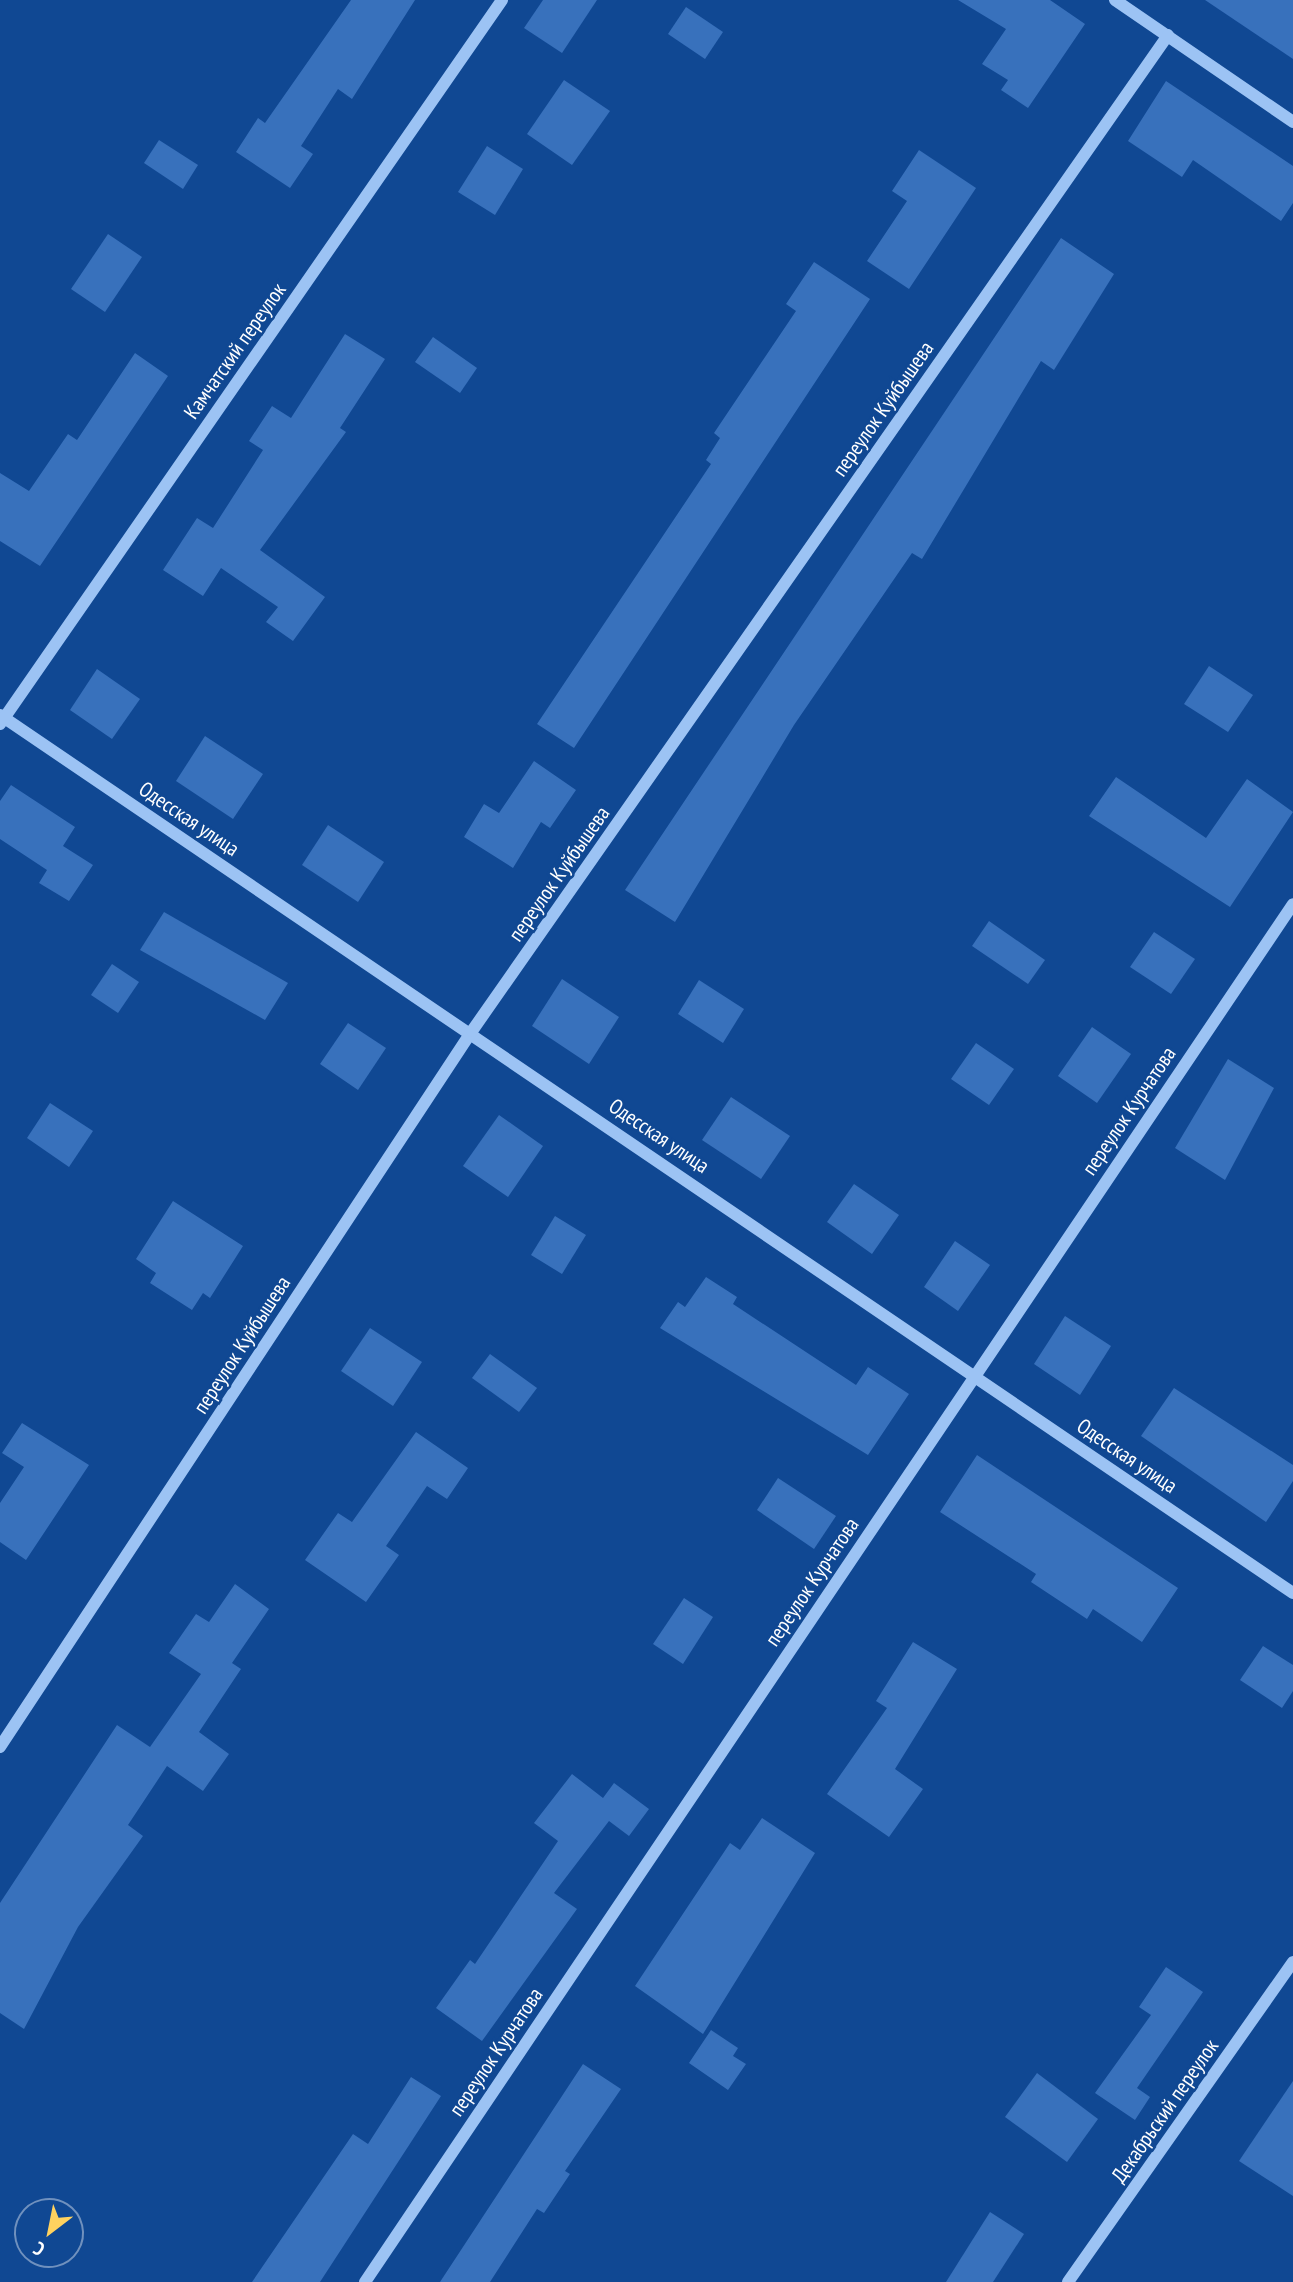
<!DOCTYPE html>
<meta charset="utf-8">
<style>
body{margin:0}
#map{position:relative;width:1293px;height:2282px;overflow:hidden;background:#104893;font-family:"PT Sans Narrow",sans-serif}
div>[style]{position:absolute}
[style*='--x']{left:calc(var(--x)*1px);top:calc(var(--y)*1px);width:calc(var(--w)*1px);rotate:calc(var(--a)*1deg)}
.building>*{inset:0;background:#3871bc}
.minor>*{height:12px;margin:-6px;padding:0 6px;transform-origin:6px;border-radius:6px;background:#9cc3f4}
span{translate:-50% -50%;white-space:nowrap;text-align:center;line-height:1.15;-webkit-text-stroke:5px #104893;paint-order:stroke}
.street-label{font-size:21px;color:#fff}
.north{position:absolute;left:14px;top:2198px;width:70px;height:70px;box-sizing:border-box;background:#104893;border:2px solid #7091be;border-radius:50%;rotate:212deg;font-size:19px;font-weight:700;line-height:28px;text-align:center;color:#fff}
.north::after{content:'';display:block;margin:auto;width:24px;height:32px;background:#ffd25f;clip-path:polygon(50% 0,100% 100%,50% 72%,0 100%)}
</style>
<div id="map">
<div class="building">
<i style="clip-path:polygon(351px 0,415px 0,352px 99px,338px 89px,301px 146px,313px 154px,290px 188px,236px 152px,258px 118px,265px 123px)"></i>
<i style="clip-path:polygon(543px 0,597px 0,562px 53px,524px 28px)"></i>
<i style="clip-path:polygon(958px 0,1050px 0,1085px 24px,1028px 108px,1001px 90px,1008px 80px,982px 64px,1006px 29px)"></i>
<i style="clip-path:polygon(1205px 0,1293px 0,1293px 59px)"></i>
<i style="clip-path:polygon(686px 7px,723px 32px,705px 59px,668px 34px)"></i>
<i style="clip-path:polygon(564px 80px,610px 111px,572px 165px,527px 134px)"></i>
<i style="clip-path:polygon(1166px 81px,1293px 166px,1293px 203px,1281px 221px,1193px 160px,1182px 177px,1128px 141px)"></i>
<i style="clip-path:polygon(159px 140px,198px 165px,183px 189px,144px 163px)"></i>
<i style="clip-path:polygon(487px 146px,523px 169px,495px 215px,458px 192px)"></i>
<i style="clip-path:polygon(919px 150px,976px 188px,909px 289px,867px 261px,907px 201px,892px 191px)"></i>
<i style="clip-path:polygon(108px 234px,142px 257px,105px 312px,71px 289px)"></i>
<i style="clip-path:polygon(1061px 238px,1114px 274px,1054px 370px,1041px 361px,922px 559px,912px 553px,794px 725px,675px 922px,625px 890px)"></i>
<i style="clip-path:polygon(814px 262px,870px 299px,574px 748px,537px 724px,711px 464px,706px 460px,720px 438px,714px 433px,796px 311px,786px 304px)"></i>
<i style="clip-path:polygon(345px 334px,385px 359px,340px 428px,346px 432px,260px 550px,325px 597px,293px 641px,266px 622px,278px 607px,221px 568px,203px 596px,163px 570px,197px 518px,213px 528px,263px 450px,249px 441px,272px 406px,291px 418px)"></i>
<i style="clip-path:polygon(433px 337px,477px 368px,460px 393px,415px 362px)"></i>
<i style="clip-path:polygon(135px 353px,168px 376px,40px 566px,0 541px,0 473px,29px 491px,68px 434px,77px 440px)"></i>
<i style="clip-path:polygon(1209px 666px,1253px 695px,1228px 732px,1184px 704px)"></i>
<i style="clip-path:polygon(97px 669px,140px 699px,112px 739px,70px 710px)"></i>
<i style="clip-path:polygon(205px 736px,263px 774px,233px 819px,176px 781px)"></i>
<i style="clip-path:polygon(534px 761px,576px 790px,550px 828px,541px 822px,513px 868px,464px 837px,484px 804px,499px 813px)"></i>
<i style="clip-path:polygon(1116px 777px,1206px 838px,1247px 779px,1293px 812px,1230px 907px,1089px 816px)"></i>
<i style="clip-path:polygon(11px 785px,75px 827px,63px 846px,93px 865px,69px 901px,39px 883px,47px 870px,0 839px,0 801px)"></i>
<i style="clip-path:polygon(328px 825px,384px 862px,358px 902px,302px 865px)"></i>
<i style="clip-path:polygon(164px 912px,288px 983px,265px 1020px,140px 950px)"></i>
<i style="clip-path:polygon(989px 921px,1045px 960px,1028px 984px,972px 946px)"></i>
<i style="clip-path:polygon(1154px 932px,1195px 959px,1171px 994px,1130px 967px)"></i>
<i style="clip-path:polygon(112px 964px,139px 982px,118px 1013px,91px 995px)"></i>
<i style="clip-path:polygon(562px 979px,619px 1017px,589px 1064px,532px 1026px)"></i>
<i style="clip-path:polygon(699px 980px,744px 1009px,723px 1043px,678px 1014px)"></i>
<i style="clip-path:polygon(348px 1023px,386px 1048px,358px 1090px,320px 1064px)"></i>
<i style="clip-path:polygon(1092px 1027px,1131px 1054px,1097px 1103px,1058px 1076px)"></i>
<i style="clip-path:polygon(976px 1043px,1014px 1069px,989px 1105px,951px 1079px)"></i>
<i style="clip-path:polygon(1228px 1059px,1274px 1088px,1225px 1180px,1175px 1148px)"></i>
<i style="clip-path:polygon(731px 1097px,790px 1136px,761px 1179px,702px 1140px)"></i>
<i style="clip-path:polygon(50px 1103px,93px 1131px,69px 1167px,27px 1138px)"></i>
<i style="clip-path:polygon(499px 1115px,543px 1146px,508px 1197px,463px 1166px)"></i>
<i style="clip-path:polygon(854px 1184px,899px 1215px,872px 1254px,827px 1222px)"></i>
<i style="clip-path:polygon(173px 1201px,243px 1246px,210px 1298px,203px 1293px,192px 1310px,150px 1283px,156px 1273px,136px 1259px)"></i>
<i style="clip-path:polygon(555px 1216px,586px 1235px,562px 1274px,531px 1255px)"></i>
<i style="clip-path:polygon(955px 1241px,990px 1265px,958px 1311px,924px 1287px)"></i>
<i style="clip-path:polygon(706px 1277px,737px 1297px,733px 1304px,856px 1385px,868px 1367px,909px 1394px,868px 1455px,660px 1328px,678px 1302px,685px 1307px)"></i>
<i style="clip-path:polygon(1065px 1316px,1111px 1346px,1080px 1395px,1034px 1364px)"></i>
<i style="clip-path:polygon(370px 1328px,422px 1362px,393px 1406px,341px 1371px)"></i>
<i style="clip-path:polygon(490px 1354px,537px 1388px,519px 1412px,472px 1378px)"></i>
<i style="clip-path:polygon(1174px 1388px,1293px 1465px,1293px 1481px,1266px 1522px,1141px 1436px)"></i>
<i style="clip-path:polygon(22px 1423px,89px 1465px,26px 1560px,0 1542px,0 1503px,24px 1467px,2px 1453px)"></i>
<i style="clip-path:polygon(416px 1432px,468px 1468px,447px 1499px,427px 1486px,386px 1546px,399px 1555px,366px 1602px,305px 1560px,338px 1513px,352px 1522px)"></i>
<i style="clip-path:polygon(977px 1455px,1178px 1588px,1142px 1642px,1093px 1609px,1087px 1619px,1031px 1582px,1036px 1574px,940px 1512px)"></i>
<i style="clip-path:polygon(778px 1478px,836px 1516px,814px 1549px,757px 1510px)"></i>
<i style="clip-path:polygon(235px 1584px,269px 1609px,232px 1663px,241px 1669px,199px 1732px,229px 1754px,203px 1791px,167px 1766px,128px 1825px,143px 1836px,78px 1927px,24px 2029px,0 2013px,0 1903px,117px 1725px,150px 1747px,201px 1674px,169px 1653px,196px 1614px,209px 1622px)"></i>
<i style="clip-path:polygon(684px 1598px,713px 1617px,683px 1664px,653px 1644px)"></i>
<i style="clip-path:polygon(913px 1642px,957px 1669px,895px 1769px,923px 1789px,889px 1837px,827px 1794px,887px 1708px,876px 1701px)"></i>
<i style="clip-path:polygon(1263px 1646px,1293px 1665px,1293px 1691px,1282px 1708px,1240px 1680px)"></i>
<i style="clip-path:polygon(572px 1774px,603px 1798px,614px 1783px,649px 1809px,629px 1836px,609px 1821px,554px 1893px,577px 1909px,482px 2041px,436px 2008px,470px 1960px,475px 1964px,558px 1841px,534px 1823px)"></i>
<i style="clip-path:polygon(762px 1818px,815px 1853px,703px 2034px,635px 1986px,730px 1843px,740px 1850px)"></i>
<i style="clip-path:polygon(1166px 1967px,1203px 1992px,1137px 2088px,1150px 2097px,1135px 2120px,1095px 2093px,1151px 2015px,1139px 2007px)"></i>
<i style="clip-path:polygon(711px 2030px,738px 2048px,733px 2056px,746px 2064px,728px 2090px,689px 2063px)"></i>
<i style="clip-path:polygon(583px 2064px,621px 2089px,565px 2171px,570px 2174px,544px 2213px,537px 2209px,490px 2282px,440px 2282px)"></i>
<i style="clip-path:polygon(1037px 2073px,1098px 2119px,1067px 2162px,1005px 2117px)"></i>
<i style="clip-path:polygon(411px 2077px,441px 2096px,320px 2282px,252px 2282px,353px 2134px,368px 2144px)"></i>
<i style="clip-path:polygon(1293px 2081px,1293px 2196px,1239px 2161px)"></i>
<i style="clip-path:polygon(990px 2212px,1024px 2234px,993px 2282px,946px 2282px)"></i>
</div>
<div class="minor">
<i style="--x:1115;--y:0;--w:216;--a:34.4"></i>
<i style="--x:0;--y:715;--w:1563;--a:34.18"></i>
<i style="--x:0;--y:724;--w:881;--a:-55.26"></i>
<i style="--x:0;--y:1747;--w:858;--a:-56.61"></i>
<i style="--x:472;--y:1031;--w:1215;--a:-55.05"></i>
<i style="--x:365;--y:2282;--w:1661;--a:-56.04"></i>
<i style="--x:1068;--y:2282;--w:391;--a:-54.9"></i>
</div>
<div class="street-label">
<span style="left:235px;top:351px;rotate:-55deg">Камчатский переулок</span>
<span style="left:883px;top:409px;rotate:-55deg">переулок Куйбышева</span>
<span style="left:189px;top:819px;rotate:34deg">Одесская улица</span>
<span style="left:559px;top:874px;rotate:-55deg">переулок Куйбышева</span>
<span style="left:1129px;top:1111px;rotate:-56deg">переулок Курчатова</span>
<span style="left:659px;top:1136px;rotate:34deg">Одесская улица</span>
<span style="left:242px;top:1345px;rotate:-57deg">переулок Куйбышева</span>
<span style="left:1127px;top:1456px;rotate:34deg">Одесская улица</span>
<span style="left:812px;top:1582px;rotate:-56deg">переулок Курчатова</span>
<span style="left:496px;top:2052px;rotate:-56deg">переулок Курчатова</span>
<span style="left:1165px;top:2111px;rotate:-55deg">Декабрьский переулок</span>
</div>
<div class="north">С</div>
</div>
